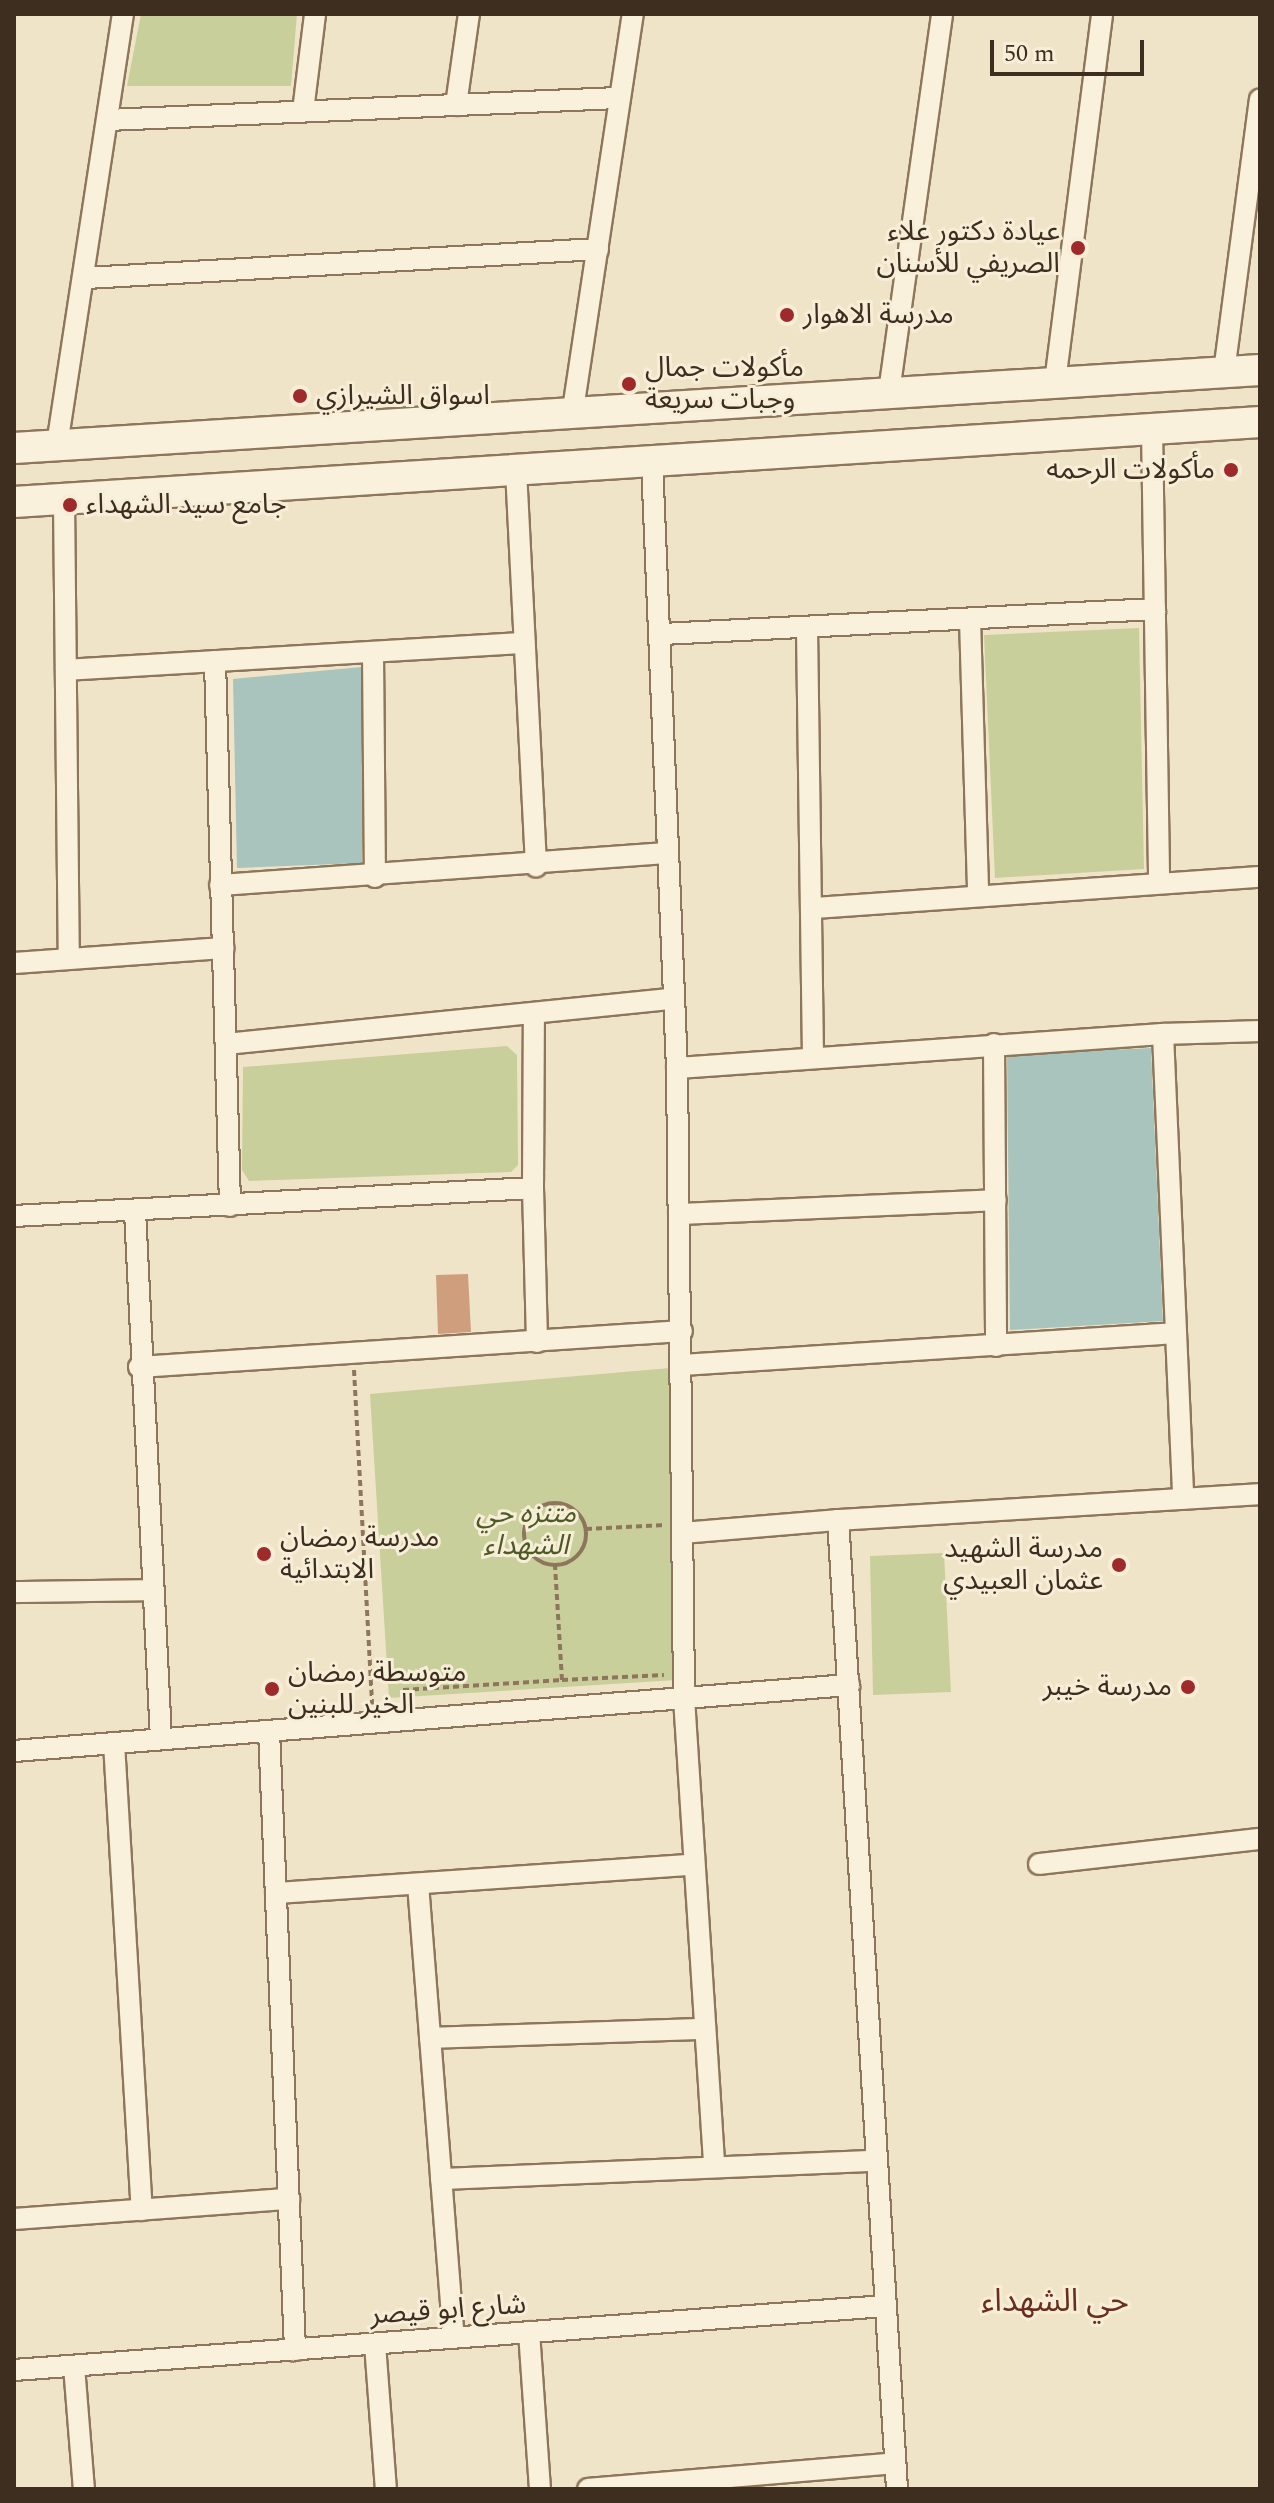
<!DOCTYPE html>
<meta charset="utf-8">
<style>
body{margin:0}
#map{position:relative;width:1274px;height:2503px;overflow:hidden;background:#f0e4c8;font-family:Spectral,"Noto Sans Arabic",serif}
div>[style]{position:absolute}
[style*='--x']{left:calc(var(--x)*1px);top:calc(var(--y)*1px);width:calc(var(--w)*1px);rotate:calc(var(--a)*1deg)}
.green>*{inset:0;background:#c9cf9b}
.water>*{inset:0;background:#a9c4bc}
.building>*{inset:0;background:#cf9f7d}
.path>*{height:4px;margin-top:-2px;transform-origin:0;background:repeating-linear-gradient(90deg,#8d765c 0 6px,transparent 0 10px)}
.path>.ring{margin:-2px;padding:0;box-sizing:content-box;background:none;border:4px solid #8d765c;border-radius:50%}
.roads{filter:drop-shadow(2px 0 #8d765c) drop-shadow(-2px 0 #8d765c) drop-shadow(0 2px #8d765c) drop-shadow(0 -2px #8d765c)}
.minor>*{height:20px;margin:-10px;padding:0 10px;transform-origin:10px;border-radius:10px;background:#faf1dc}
.secondary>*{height:30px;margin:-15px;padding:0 15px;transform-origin:15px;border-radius:15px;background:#faf1dc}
.dots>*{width:22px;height:22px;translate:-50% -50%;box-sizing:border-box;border:4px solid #f7eed8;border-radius:50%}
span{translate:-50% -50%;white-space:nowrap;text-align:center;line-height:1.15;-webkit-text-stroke:6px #f7eed8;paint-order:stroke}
.poi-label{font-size:28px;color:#3d2e20}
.right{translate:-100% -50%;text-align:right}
.left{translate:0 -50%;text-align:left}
.park-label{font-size:28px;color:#4d5a26;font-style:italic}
.street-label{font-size:28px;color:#3d2e20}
.quarter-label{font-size:32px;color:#6b2e1e}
.frame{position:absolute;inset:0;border:16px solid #3d2e20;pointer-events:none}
.scale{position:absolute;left:990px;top:40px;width:154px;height:36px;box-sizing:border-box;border:4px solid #3d2e20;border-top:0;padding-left:10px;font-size:24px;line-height:28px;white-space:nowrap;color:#3d2e20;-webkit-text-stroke:6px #f7eed8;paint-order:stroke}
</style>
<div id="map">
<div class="green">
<i style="clip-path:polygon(141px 14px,297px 14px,291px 86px,127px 86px)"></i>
<i style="clip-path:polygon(1139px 628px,1144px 869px,995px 878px,984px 635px)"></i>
<i style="clip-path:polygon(507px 1046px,517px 1055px,518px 1165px,511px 1172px,249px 1181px,242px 1170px,243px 1067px)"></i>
<i style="clip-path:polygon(670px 1368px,677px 1680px,389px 1698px,370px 1394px)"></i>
<i style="clip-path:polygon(944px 1553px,951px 1692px,873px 1695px,870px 1556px)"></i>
</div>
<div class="water">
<i style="clip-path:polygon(362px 667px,362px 863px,237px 868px,233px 679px)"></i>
<i style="clip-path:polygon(1151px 1048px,1163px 1321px,1010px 1330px,1007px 1055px)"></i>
</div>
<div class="building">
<i style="clip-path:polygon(468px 1274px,471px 1332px,438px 1334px,436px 1275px)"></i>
</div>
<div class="path">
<i style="--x:354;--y:1370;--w:335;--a:86.9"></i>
<i class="ring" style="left:524px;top:1503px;width:58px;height:58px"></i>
<i style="--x:586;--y:1529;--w:79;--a:-2.9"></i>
<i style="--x:562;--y:1680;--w:102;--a:-2.8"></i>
<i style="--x:403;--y:1690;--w:159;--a:-3.6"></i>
<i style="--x:562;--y:1680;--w:115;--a:-93.5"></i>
</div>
<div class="roads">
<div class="minor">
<i style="--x:456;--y:105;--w:92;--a:-81.9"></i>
<i style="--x:303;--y:111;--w:98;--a:-82.9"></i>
<i style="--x:108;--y:120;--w:511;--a:-2.47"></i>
<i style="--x:86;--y:278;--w:513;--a:-3.24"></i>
<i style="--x:1224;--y:372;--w:275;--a:-82.5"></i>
<i style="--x:1055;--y:382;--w:371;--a:-82.7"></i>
<i style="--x:889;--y:392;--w:382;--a:-82"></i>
<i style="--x:572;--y:416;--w:407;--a:-81.4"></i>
<i style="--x:1152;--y:428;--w:454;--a:89.1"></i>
<i style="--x:57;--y:445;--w:436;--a:-81.3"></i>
<i style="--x:652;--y:462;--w:607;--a:87.64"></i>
<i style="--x:677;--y:1068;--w:630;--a:89.36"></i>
<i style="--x:684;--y:1698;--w:470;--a:86.3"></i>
<i style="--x:516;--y:470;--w:397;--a:87.1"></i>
<i style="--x:64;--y:499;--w:460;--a:89.4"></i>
<i style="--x:970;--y:619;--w:274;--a:88.3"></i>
<i style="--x:807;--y:628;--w:427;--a:89.2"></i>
<i style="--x:662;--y:634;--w:494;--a:-2.9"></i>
<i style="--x:373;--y:653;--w:224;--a:89.5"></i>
<i style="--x:215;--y:661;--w:545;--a:88.42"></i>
<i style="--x:66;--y:670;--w:459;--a:-3.4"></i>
<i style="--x:220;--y:885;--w:448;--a:-4.1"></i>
<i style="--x:814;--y:908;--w:447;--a:-4"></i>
<i style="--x:14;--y:963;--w:210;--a:-4.1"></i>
<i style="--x:1163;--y:1034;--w:97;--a:-1.8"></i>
<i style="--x:226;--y:1044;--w:448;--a:-5.8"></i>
<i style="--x:994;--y:1044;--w:302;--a:89.6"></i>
<i style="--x:677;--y:1068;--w:487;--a:-4"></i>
<i style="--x:1163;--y:1034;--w:465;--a:87.5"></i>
<i style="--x:533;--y:1188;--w:154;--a:88.5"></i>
<i style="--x:135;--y:1211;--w:529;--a:87.18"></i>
<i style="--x:679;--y:1214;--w:317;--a:-2.5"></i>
<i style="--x:14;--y:1216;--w:520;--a:-3.09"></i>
<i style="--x:533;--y:1188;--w:170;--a:-89.7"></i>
<i style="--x:682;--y:1365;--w:494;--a:-3.7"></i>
<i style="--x:139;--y:1367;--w:544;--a:-3.79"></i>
<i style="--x:683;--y:1533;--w:156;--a:-4.8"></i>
<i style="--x:14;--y:1592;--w:137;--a:-0.8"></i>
<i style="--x:269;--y:1731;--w:620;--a:87.59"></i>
<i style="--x:114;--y:1743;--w:468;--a:86.6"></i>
<i style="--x:14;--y:1751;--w:838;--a:-4.52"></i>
<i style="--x:1039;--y:1864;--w:222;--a:-6.5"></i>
<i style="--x:418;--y:1884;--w:455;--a:85.5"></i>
<i style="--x:276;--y:1893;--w:417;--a:-3.9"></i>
<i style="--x:430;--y:2038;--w:274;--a:-1.9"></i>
<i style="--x:441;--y:2179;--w:436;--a:-2.4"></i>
<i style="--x:14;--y:2219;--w:276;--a:-4.2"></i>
<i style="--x:529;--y:2332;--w:157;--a:86"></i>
<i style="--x:375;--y:2344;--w:145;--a:85.7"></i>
<i style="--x:74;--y:2366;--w:123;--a:85.4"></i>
<i style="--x:14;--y:2370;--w:874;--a:-4.2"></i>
<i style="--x:588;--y:2489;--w:308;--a:-4.8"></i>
<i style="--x:897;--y:2489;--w:971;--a:-93.48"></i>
<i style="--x:838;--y:1520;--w:423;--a:-3.5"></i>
</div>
<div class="secondary">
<i style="--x:14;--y:448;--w:1248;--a:-3.58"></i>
<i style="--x:14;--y:502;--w:1249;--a:-3.67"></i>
</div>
</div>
<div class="dots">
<i style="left:1078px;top:248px;background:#9e2a2b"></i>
<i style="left:787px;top:315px;background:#9e2a2b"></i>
<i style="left:629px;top:384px;background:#9e2a2b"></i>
<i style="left:300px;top:396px;background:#9e2a2b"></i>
<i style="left:1231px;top:470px;background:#9e2a2b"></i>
<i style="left:70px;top:505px;background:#9e2a2b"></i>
<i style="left:264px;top:1554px;background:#9e2a2b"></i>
<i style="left:1119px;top:1565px;background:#9e2a2b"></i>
<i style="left:1188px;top:1687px;background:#9e2a2b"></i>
<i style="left:272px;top:1689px;background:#9e2a2b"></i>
</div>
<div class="poi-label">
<span class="right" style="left:1060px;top:248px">عيادة دكتور علاء<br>الصريفي للأسنان</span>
<span class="left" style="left:803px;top:315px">مدرسة الاهوار</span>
<span class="left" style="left:645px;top:384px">مأكولات جمال<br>وجبات سريعة</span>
<span class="left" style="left:316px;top:396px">اسواق الشيرازي</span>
<span class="right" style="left:1215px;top:470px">مأكولات الرحمه</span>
<span class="left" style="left:86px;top:505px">جامع سيد الشهداء</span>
<span class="left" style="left:280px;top:1554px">مدرسة رمضان<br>الابتدائية</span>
<span class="right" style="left:1103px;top:1565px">مدرسة الشهيد<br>عثمان العبيدي</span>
<span class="left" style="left:288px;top:1689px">متوسطة رمضان<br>الخير للبنين</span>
<span class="right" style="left:1172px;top:1687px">مدرسة خيبر</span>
</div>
<div class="park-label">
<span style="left:526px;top:1530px">متنزه حي<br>الشهداء</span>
</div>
<div class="street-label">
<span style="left:448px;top:2310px;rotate:-4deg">شارع ابو قيصر</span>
</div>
<div class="quarter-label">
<span style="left:1055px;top:2302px">حي الشهداء</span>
</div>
<div class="frame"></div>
<div class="scale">50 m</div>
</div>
